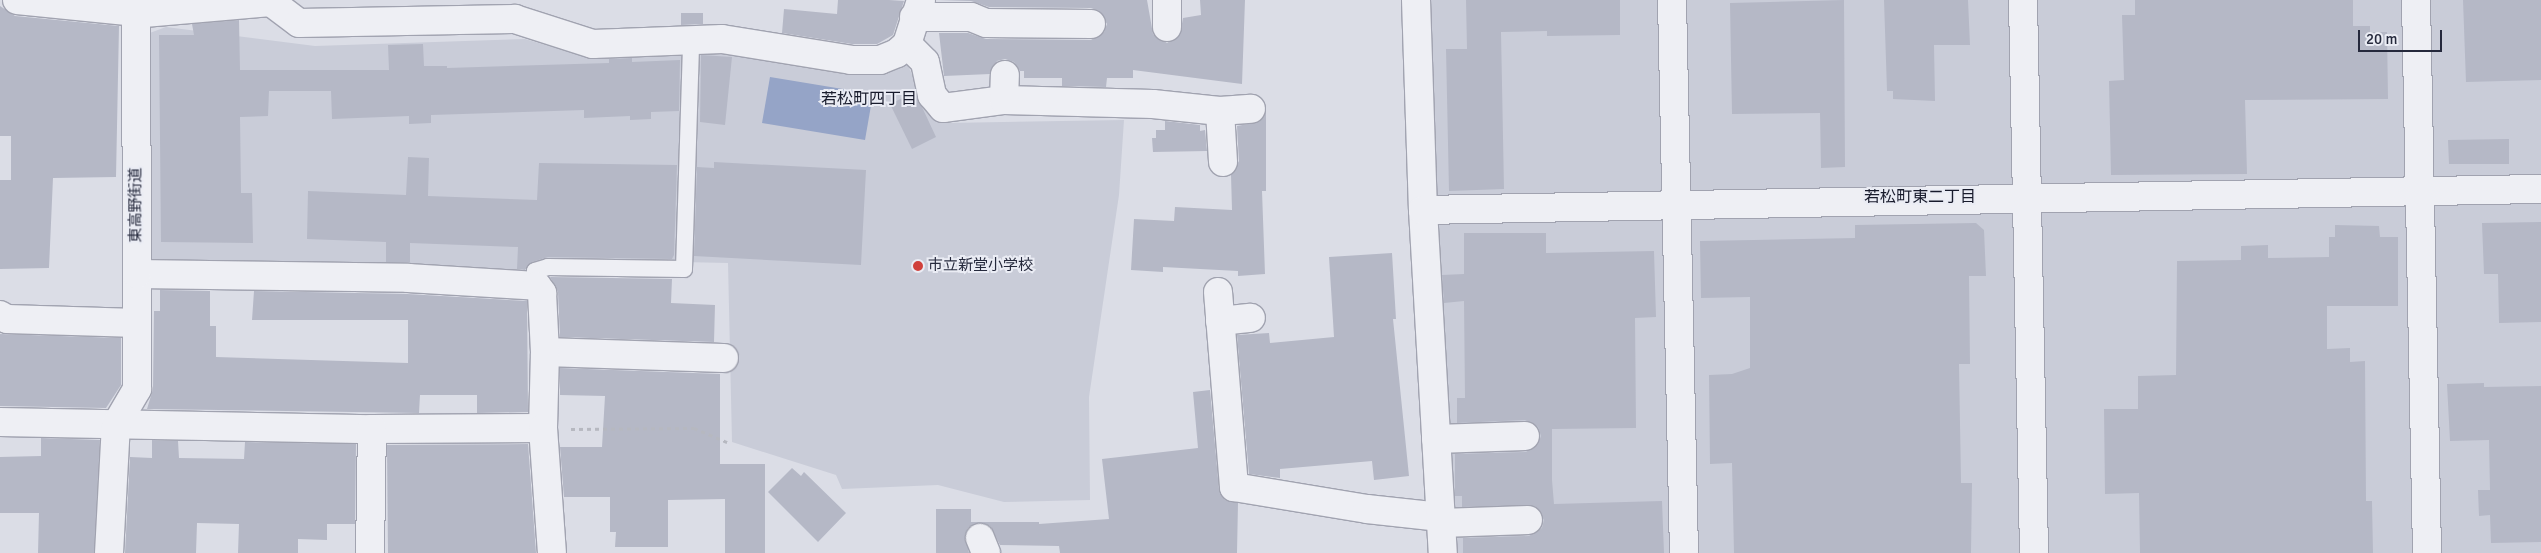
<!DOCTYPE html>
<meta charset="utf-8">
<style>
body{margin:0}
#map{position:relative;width:2541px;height:553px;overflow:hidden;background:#dbdde6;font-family:Signika,"Noto Sans JP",sans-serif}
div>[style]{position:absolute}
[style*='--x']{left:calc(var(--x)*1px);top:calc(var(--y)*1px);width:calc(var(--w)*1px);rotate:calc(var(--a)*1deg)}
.built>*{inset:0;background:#c9ccd8}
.water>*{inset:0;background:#95a4c7}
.building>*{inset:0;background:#b5b8c6}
.path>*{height:3px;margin-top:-1.5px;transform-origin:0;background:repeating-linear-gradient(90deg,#b6b8c0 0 4px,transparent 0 8px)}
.roads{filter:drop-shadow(1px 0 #a1a3b0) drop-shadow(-1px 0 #a1a3b0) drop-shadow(0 1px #a1a3b0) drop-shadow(0 -1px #a1a3b0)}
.service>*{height:16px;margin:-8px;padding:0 8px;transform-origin:8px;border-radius:8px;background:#eeeff4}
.minor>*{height:28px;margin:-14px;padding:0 14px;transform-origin:14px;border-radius:14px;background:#eeeff4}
.tertiary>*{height:28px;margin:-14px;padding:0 14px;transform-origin:14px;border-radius:14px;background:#eeeff4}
.dots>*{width:14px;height:14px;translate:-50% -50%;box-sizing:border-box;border:2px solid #eaecf4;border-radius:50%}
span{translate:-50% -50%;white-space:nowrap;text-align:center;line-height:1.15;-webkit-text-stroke:4px #eaecf4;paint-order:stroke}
.street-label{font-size:15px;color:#25293c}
.poi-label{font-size:15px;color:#25293c}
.left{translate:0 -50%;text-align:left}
.neighbourhood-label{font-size:16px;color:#181b2c}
.scale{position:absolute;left:2358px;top:30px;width:84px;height:22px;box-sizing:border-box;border:2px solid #25293c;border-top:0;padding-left:6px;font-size:15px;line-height:18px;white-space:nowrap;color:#25293c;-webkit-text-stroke:4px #eaecf4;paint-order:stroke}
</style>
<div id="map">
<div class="built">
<i style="clip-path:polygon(1424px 0,2541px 0,2541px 553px,1448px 553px)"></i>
<i style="clip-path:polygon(166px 27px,315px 46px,525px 39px,587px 57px,716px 49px,856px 74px,907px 64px,926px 102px,947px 123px,1124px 120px,1119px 195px,1089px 397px,1090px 500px,1004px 502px,938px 485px,842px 489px,836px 475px,732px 442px,728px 263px,544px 259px,520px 270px,144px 261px,147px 34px)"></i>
</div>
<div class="water">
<i style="clip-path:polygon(770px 77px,873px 94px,865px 140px,762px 123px)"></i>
</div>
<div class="building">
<i style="clip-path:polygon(838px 0,889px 0,904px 1px,893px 35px,877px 44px,852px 44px,782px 33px,784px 9px,837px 14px)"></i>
<i style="clip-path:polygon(938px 0,1147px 0,1153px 34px,1167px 43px,1180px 35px,1183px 18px,1201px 15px,1200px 0,1245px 0,1242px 84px,1133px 70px,1133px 78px,1107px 78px,1106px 87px,1062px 86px,1062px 78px,1024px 78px,1024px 71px,1020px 71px,1014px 62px,1005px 59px,997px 61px,990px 74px,944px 76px,939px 33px,968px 33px,986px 39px,1091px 40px,1104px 32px,1107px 24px,1099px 11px,1091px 8px,989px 7px,971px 1px)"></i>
<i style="clip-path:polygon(1466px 0,1620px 0,1620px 35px,1547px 36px,1547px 31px,1501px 32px,1504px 189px,1449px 191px,1446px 49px,1467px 49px)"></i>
<i style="clip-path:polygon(1844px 0,1845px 167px,1821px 168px,1820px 113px,1732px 114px,1730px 3px)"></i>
<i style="clip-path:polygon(1884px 0,1968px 0,1970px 45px,1934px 45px,1935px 101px,1893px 99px,1893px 91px,1887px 91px)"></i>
<i style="clip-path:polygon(2135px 0,2353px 0,2353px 26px,2370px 26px,2370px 32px,2387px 32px,2388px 99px,2245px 100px,2247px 174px,2111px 175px,2109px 81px,2124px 80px,2122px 15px,2135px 15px)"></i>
<i style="clip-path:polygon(2463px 0,2541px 0,2541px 80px,2466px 82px)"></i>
<i style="clip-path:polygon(0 6px,15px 16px,119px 26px,116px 177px,53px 178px,49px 268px,0 269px,0 180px,11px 180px,11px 136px,0 136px)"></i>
<i style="clip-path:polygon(681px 13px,703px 13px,703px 24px,681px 25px)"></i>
<i style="clip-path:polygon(239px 20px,240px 70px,389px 70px,388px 45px,423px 44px,424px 66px,447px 66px,447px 68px,609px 63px,609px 59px,632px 58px,632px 62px,680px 60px,679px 111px,651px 112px,651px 119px,630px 120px,630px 116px,584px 118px,584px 110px,431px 115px,431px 123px,409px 124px,409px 116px,332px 119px,331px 91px,269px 91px,268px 116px,240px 117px,241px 193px,252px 193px,253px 243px,161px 242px,159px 35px,194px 35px,192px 24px)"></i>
<i style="clip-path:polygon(701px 55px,732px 57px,725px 125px,700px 122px)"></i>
<i style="clip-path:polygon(915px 92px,936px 137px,912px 149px,890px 104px)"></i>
<i style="clip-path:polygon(1266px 112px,1266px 191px,1262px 191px,1265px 274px,1238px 276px,1238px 271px,1163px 267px,1163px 272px,1131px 270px,1134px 219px,1174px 221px,1175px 207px,1232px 210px,1231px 175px,1239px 161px,1237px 126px,1259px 122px)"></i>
<i style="clip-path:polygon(1165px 121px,1200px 125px,1200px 131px,1205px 130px,1207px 151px,1153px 152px,1152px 138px,1156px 138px,1156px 130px,1165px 130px)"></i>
<i style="clip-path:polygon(2509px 139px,2509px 164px,2449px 164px,2448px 140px)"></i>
<i style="clip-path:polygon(408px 157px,429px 158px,428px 196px,537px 200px,539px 163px,677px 165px,674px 255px,672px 259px,548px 257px,532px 262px,525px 270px,517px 269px,518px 247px,410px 243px,410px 262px,386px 262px,386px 242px,307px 239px,308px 191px,406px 195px)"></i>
<i style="clip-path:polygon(714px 162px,866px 170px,861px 265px,694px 256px,697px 167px,714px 168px)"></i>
<i style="clip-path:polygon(2541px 222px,2541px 322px,2499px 323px,2498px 274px,2484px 274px,2482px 223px)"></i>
<i style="clip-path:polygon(1976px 223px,1984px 230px,1986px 276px,1969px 276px,1970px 364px,1959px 364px,1961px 483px,1972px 483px,1971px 553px,1734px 553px,1732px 463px,1710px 464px,1709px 375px,1732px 374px,1750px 368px,1750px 297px,1701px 298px,1700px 241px,1855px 238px,1855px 225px)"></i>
<i style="clip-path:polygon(2335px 225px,2379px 226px,2380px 237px,2398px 237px,2398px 306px,2327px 306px,2327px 349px,2350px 348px,2350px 362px,2365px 361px,2366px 501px,2372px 501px,2373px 553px,2140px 553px,2139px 493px,2105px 494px,2104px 409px,2138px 409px,2138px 376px,2176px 375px,2177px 261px,2241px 260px,2241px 246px,2268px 245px,2268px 258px,2329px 257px,2329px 237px,2335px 237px)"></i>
<i style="clip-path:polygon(1464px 233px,1546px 233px,1546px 253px,1654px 251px,1656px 317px,1635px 318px,1636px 428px,1552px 429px,1552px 480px,1554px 504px,1662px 501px,1664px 553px,1463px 553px,1463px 538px,1529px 536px,1542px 528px,1544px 520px,1535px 506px,1462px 507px,1462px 496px,1455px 496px,1455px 454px,1526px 452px,1538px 444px,1541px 436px,1538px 427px,1525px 420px,1457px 423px,1457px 398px,1465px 398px,1464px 301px,1444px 303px,1442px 275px,1464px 274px)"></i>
<i style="clip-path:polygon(1392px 253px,1396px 319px,1393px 319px,1409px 476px,1374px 480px,1372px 461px,1280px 469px,1280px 478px,1249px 474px,1237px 335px,1269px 333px,1270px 343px,1334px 337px,1329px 257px)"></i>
<i style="clip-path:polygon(550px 277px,672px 279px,671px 303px,715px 305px,714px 342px,560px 337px,558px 292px)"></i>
<i style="clip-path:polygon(160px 290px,210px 291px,210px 326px,216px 326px,216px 357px,408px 363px,408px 320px,252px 320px,254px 291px,407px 294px,527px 301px,528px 412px,477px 413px,477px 395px,420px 395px,419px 413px,147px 409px,153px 389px,154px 311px,160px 311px)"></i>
<i style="clip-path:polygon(0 334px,121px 338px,121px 385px,106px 408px,0 406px)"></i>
<i style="clip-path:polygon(560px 368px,720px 374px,720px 464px,765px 464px,765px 553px,725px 553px,725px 499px,668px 500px,668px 547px,615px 547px,616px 532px,610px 532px,610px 497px,564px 497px,560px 447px,602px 447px,605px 396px,560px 395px)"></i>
<i style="clip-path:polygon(2484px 383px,2484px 387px,2541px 386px,2541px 542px,2491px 543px,2490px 515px,2479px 516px,2478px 490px,2490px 490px,2489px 440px,2450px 441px,2447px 384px)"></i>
<i style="clip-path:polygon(1210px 390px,1219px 489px,1225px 500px,1238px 503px,1237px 553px,1060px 553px,1059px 546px,1000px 545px,990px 526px,982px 523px,968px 528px,965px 535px,969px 553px,936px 553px,936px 509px,971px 509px,971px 522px,1039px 522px,1039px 524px,1109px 519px,1102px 459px,1198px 448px,1193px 392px)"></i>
<i style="clip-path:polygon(41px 438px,100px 440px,94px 553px,38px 553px,39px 513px,0 513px,0 457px,41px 456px)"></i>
<i style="clip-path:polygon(152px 440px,178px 441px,179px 458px,244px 459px,245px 442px,356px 444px,355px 524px,327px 524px,327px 540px,298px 539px,298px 553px,238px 553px,239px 524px,197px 523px,196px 553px,125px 553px,130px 457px,152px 458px)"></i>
<i style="clip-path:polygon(528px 444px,536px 553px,388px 553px,387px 445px)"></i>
<i style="clip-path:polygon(792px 468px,801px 476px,804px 472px,846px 513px,818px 542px,768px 492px)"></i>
</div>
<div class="path">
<i style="--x:571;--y:429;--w:123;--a:-0.5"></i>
<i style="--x:694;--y:428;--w:36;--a:23"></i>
</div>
<div class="roads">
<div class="service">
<i style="--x:537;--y:286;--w:15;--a:-98"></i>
<i style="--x:535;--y:271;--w:14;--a:-17"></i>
<i style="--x:548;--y:267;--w:136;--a:0.8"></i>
<i style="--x:684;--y:269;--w:229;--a:-88.2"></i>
</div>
<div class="minor">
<i style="--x:17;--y:0;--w:128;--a:5.8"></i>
<i style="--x:144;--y:13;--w:127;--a:-5"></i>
<i style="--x:271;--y:2;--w:35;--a:37"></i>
<i style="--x:299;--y:23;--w:216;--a:-1.1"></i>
<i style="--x:515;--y:19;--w:82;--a:17.8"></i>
<i style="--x:593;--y:44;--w:129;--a:-2.2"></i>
<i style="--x:722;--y:39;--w:131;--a:9.2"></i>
<i style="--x:851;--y:60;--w:29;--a:0"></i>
<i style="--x:880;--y:60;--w:18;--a:-22"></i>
<i style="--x:897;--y:53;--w:13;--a:-42"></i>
<i style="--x:907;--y:44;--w:46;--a:-72.3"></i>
<i style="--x:1167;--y:0;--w:27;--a:90"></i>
<i style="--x:914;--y:17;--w:57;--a:0"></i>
<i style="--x:971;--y:17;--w:16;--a:22"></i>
<i style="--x:986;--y:23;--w:105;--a:0.5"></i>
<i style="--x:907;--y:44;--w:25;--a:45"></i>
<i style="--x:925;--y:62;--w:34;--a:78"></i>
<i style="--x:932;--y:95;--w:17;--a:50"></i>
<i style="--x:943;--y:108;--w:62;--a:-7.5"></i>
<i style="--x:1004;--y:100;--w:149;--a:1.5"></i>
<i style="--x:1153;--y:104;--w:67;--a:6"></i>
<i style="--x:1220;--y:111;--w:51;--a:86.6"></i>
<i style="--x:1004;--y:100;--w:25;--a:-88"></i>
<i style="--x:1220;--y:111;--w:31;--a:-4"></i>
<i style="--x:1218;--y:292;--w:196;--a:85.3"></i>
<i style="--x:1234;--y:487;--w:135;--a:9.4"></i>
<i style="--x:1367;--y:509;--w:74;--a:6.2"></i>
<i style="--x:0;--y:315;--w:8;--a:30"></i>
<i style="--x:7;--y:319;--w:130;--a:1.8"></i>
<i style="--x:1220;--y:321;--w:31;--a:-6"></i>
<i style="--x:545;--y:352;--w:179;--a:1.9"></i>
<i style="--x:0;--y:422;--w:372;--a:1.1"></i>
<i style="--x:372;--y:429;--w:171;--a:-0.3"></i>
<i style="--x:1436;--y:439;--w:89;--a:-1.9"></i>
<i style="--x:1441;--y:523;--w:87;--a:-2"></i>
<i style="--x:980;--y:538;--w:16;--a:68"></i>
<i style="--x:109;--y:553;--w:128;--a:-86.9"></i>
<i style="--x:116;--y:425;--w:42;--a:-59.7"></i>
<i style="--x:137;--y:389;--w:115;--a:-90"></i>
<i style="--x:137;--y:274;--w:271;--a:0.8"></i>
<i style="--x:408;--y:278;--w:129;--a:3.5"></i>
<i style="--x:537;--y:286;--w:9;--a:54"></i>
<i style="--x:542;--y:293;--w:59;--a:87.1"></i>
<i style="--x:545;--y:352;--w:76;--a:91.5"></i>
<i style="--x:543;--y:428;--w:125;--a:85.9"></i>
<i style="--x:370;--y:553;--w:124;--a:-89.1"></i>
</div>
<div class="tertiary">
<i style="--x:136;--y:0;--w:274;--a:89.8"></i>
<i style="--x:1416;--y:0;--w:210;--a:88.1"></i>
<i style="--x:1423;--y:210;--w:344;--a:86.7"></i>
<i style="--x:1672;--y:0;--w:553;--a:88.76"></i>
<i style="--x:2023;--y:0;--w:553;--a:88.86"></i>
<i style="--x:2416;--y:0;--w:553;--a:88.86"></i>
<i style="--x:1423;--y:210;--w:1118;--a:-1.08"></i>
</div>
</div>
<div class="dots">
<i style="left:918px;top:266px;background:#d0403b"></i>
</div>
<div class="street-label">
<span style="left:136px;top:205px;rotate:-90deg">東高野街道</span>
</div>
<div class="poi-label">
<span class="left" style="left:928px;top:266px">市立新堂小学校</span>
</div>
<div class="neighbourhood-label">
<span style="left:869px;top:99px">若松町四丁目</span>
<span style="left:1920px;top:197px">若松町東二丁目</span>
</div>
<div class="scale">20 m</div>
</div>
